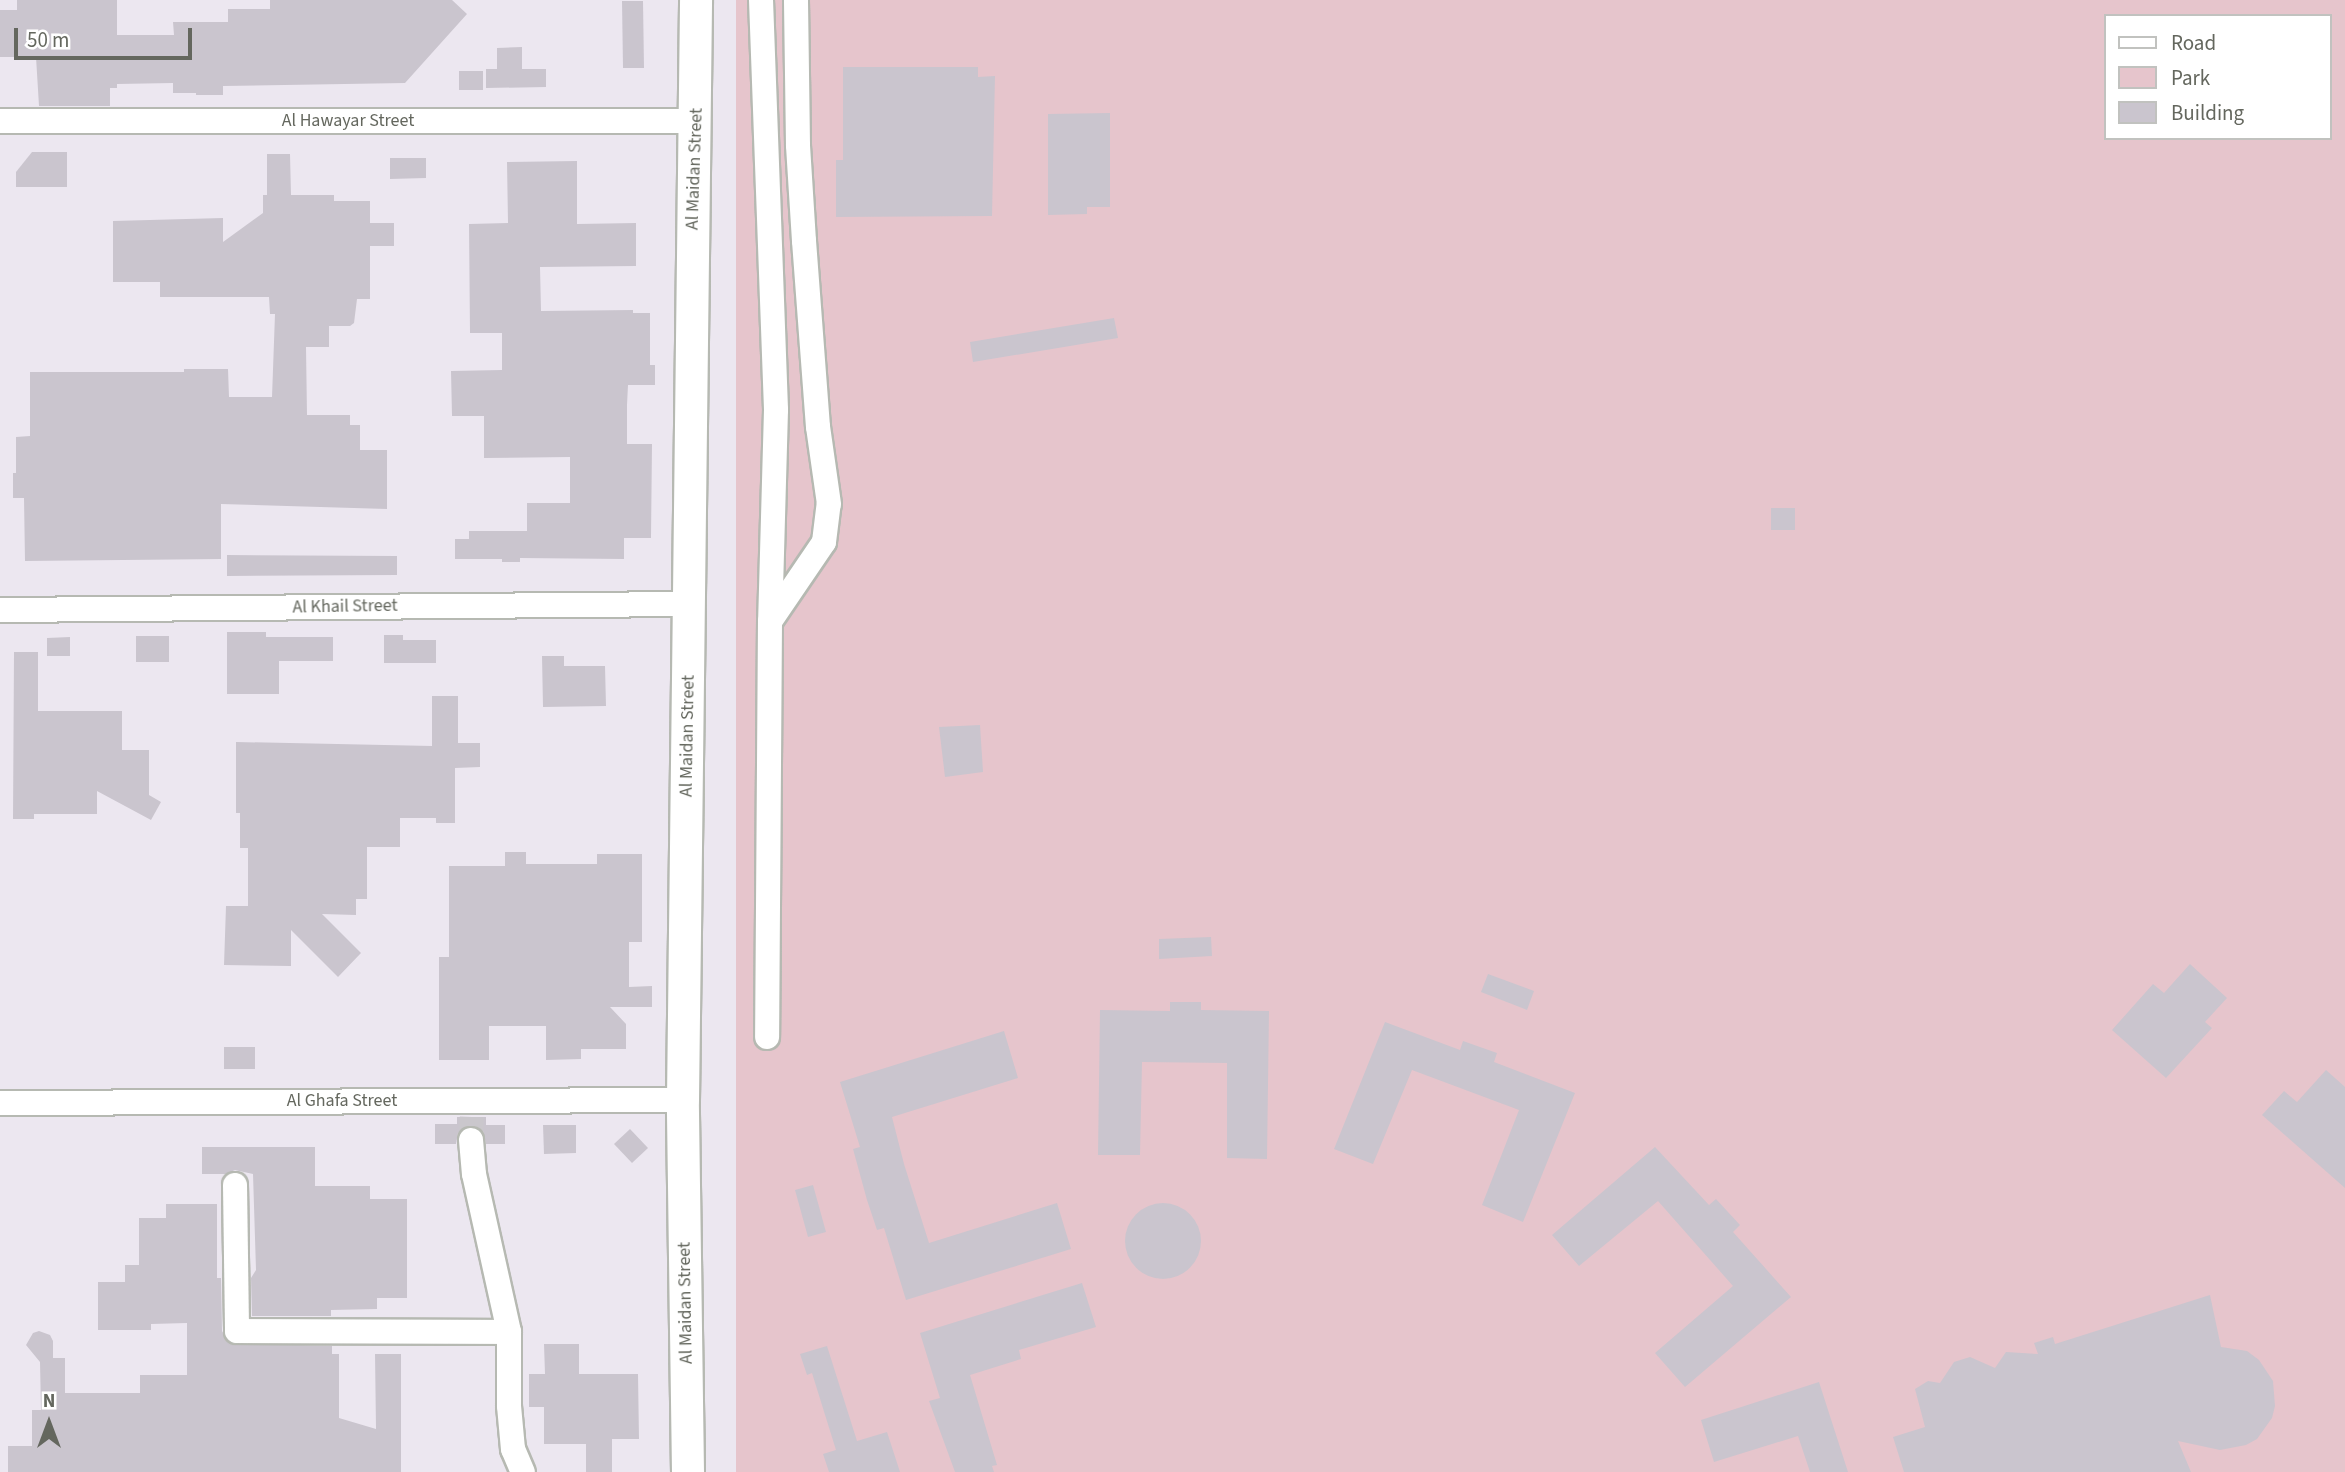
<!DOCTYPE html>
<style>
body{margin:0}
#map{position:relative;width:2345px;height:1472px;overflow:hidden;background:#ece7f0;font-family:"Source Sans 3",sans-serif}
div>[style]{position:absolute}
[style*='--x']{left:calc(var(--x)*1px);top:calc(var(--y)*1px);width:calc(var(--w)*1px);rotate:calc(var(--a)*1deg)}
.green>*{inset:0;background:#e6c5cc}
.building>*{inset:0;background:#cac5ce}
.round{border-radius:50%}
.minor-tunnel>*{height:24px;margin-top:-12px;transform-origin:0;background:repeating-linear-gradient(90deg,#cac7cc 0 24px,transparent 0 36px)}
.roads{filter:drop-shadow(2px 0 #b6b9b2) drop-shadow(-2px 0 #b6b9b2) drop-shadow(0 2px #b6b9b2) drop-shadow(0 -2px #b6b9b2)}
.minor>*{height:24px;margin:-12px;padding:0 12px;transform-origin:12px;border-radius:12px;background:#fff}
.tertiary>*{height:32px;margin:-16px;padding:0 16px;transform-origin:16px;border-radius:16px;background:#fff}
span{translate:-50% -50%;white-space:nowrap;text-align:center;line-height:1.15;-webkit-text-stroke:5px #fff;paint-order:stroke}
.street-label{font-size:18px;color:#64675e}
.legend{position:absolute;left:2104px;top:14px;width:228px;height:126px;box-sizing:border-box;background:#fff;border:2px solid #c1c2bf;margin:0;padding:9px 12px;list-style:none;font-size:21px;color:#64675e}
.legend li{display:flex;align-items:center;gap:14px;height:35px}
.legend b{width:35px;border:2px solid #c1c2bf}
.north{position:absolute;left:14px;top:1388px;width:70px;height:70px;-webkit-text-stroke:5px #fff;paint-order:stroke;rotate:0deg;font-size:19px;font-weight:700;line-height:28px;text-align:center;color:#64675e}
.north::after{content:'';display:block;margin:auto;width:24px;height:32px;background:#64675e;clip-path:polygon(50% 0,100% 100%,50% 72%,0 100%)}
.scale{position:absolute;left:14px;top:28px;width:178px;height:32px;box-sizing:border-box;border:4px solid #64675e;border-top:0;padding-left:9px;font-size:21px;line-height:24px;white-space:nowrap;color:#64675e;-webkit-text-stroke:5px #fff;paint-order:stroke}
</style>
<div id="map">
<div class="green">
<i style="clip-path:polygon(evenodd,736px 0,2345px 0,2345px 1472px,736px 1472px,736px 0,2105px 16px,2329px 16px,2329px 138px,2105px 138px,2105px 16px)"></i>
</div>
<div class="building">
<i style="clip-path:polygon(17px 0,117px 0,117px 35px,174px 35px,173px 22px,228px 22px,228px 9px,270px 9px,270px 0,452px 0,467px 14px,405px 83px,223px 86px,223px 95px,196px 95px,196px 93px,173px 93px,173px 83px,117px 84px,117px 88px,110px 88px,110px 106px,39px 106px,36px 57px,0 57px,0 10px,17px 10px)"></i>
<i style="clip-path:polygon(622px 1px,643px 1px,644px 68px,623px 68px)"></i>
<i style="clip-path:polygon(522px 47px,522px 69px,546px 69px,546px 87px,486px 88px,486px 69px,497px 69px,497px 48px)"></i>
<i style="clip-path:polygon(843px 67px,978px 67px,978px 77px,995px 76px,992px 216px,836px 217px,836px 160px,843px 160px)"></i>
<i style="clip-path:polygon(459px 71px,483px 71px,483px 90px,459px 90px)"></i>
<i style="clip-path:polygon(1110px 113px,1110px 207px,1087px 207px,1087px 214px,1048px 215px,1048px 114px)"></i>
<i style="clip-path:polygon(32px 152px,67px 152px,67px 187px,16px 187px,16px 172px)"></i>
<i style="clip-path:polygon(267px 154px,290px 154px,291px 195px,334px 195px,334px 201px,370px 201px,370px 223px,394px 223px,394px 246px,370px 246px,370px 299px,357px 299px,354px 323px,350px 326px,329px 326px,329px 347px,306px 347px,307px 415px,350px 415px,350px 425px,360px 425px,360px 450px,387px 450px,387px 509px,221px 504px,221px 559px,25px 561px,24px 498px,13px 498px,13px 473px,16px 473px,16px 437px,30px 436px,30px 372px,184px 372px,184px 369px,228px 369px,229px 397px,272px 397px,275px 314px,270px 314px,269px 297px,160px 297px,160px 282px,113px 282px,113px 221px,223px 218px,223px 242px,263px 213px,263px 195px,267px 195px)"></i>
<i style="clip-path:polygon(390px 158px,426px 158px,426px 178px,390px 179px)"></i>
<i style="clip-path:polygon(577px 161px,577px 224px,636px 223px,636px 266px,540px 267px,541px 311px,633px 310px,633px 313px,650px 313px,650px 365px,655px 365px,655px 385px,628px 385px,627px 405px,627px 444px,652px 444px,651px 538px,624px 538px,624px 559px,520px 558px,520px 562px,502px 562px,502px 559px,455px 559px,455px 539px,469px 539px,469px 531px,527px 531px,527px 503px,570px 503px,570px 457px,484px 458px,484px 416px,452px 416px,451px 371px,502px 370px,502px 333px,470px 333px,469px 224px,508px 223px,507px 162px)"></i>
<i style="clip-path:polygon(1114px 318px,1118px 338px,973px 362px,970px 342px)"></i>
<i style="clip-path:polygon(1771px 508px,1795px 508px,1795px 530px,1771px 530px)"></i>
<i style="clip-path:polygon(227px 555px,397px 556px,397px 575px,227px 576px)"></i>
<i style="clip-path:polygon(227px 632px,266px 632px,266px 637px,333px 637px,333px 661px,279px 661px,279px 694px,227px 694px)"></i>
<i style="clip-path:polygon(384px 635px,403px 635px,403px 640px,436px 640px,436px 663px,384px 663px)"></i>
<i style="clip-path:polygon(136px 636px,169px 636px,169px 662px,136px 662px)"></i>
<i style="clip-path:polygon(70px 637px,70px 656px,47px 656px,47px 638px)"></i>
<i style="clip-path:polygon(14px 652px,38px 652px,38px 711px,122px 711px,122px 750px,149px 750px,149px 795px,161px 802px,151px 820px,97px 791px,97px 814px,34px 814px,34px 819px,13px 819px)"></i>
<i style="clip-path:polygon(542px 656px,564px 656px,564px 666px,605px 666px,606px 706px,543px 707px)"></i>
<i style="clip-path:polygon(432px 696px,458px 696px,458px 743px,480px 743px,480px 767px,455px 768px,455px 823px,436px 823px,436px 818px,400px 818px,400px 847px,367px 847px,367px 899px,356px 899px,356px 915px,322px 914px,361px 953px,338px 977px,291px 930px,291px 966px,224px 965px,226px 906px,248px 906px,248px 848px,240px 848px,240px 813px,236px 813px,236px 742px,432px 746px)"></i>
<i style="clip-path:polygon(980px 725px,983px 772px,945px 777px,939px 727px)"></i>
<i style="clip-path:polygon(505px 852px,526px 852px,526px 864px,597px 864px,597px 854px,642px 854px,642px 942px,629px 942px,629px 987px,652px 986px,652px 1007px,610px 1007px,626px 1024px,626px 1049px,581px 1049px,581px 1059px,546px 1060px,546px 1026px,489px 1026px,489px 1060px,439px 1060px,439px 957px,449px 957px,449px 866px,505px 866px)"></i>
<i style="clip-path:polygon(1211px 937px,1212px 956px,1159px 959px,1159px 939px)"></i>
<i style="clip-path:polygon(2190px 964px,2227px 998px,2205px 1022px,2212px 1028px,2166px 1078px,2112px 1030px,2153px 984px,2164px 993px)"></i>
<i style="clip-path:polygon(1488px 974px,1534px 991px,1527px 1010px,1481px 992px)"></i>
<i style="clip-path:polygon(1170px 1002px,1201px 1002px,1201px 1010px,1269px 1011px,1267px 1159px,1227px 1158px,1227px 1063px,1142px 1062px,1140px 1155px,1098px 1155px,1100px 1010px,1170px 1011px)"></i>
<i style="clip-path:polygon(1385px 1022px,1460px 1050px,1463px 1041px,1497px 1053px,1494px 1062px,1575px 1093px,1523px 1222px,1482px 1205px,1519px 1110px,1412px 1070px,1373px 1164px,1334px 1149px)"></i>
<i style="clip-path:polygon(1004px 1031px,1018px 1078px,892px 1117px,904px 1164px,929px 1243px,1057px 1203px,1071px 1249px,906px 1300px,884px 1228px,877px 1230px,867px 1200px,853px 1149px,860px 1147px,840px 1082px)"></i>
<i style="clip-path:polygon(224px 1047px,255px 1047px,255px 1069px,224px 1069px)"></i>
<i style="clip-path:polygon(2326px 1070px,2345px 1087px,2345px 1188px,2262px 1115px,2284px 1091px,2297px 1102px)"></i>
<i style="clip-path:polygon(457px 1117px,486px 1117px,486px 1125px,505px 1125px,505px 1144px,486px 1144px,483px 1131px,470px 1125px,458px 1133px,456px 1144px,435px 1144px,435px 1124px,457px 1124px)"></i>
<i style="clip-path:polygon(543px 1125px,576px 1125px,576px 1153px,544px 1154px)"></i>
<i style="clip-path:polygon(630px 1129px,648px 1148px,632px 1163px,614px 1144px)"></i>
<i style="clip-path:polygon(202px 1147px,315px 1147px,315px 1186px,370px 1186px,370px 1199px,407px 1199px,407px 1298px,377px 1298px,377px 1309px,331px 1310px,331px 1316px,252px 1316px,251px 1278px,256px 1270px,253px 1174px,235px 1170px,226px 1174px,202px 1174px)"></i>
<i style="clip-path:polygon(1655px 1147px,1709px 1205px,1716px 1199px,1740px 1225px,1733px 1232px,1791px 1297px,1685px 1387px,1655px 1353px,1733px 1286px,1658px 1201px,1579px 1266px,1552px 1235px)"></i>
<i style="clip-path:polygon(813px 1185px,826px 1232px,808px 1237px,795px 1190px)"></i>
<i class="round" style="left:1125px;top:1203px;width:76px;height:76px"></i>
<i style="clip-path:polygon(166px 1204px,217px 1204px,217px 1278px,221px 1278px,222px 1331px,229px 1343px,332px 1346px,332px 1354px,339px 1354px,339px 1418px,376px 1429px,375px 1354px,401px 1354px,401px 1472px,8px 1472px,8px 1446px,32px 1446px,32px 1410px,41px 1410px,40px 1362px,26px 1345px,33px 1333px,39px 1331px,50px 1335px,53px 1341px,53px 1358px,65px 1358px,65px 1393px,140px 1393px,140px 1375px,187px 1375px,187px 1323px,151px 1324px,151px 1330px,98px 1330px,98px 1282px,125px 1282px,125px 1265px,139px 1265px,139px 1218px,166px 1218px)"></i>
<i style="clip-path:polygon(1082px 1283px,1096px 1327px,1019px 1350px,1021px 1359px,970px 1375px,997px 1465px,992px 1466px,994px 1472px,955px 1472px,929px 1401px,940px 1398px,920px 1333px)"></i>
<i style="clip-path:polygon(2210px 1295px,2221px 1347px,2247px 1351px,2259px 1360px,2273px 1381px,2275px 1406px,2272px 1418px,2257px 1439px,2246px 1445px,2220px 1450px,2178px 1441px,2191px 1472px,1904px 1472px,1893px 1437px,1925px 1427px,1915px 1389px,1928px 1381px,1940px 1383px,1954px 1362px,1970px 1357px,1995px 1368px,2006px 1352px,2038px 1354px,2034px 1343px,2053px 1337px,2055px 1344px)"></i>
<i style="clip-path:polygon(544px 1344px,579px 1344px,579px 1374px,638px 1374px,639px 1439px,612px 1439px,612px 1472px,586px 1472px,586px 1444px,544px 1444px,544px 1407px,529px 1407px,529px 1374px,545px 1374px)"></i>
<i style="clip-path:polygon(827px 1346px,857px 1441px,887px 1432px,900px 1472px,829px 1472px,823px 1454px,836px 1450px,812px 1373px,807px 1375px,800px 1354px)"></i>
<i style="clip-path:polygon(1819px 1382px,1848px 1472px,1810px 1472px,1798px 1436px,1714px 1462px,1701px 1420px)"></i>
</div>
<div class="minor-tunnel">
<i style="--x:471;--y:1140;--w:23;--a:-88"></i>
</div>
<div class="roads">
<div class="minor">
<i style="--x:761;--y:0;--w:410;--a:87.9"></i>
<i style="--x:776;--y:410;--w:211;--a:91.6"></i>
<i style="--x:770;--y:621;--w:416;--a:90.4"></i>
<i style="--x:0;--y:121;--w:696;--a:0"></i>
<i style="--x:0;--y:610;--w:690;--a:-0.5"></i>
<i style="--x:771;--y:620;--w:94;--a:-55.8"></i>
<i style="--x:824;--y:542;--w:38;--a:-83"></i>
<i style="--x:829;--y:504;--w:78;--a:-98.1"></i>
<i style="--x:818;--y:427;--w:187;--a:-94.3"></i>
<i style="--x:804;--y:241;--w:96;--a:-93.6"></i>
<i style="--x:798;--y:145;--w:145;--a:-90.8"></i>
<i style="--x:0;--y:1103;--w:683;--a:-0.25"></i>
<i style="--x:471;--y:1140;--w:34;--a:85"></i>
<i style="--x:474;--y:1174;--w:162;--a:77.5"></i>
<i style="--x:509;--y:1332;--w:74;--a:90"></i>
<i style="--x:509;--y:1406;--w:43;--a:84.7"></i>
<i style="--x:513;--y:1449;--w:25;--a:67"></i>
<i style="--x:235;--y:1185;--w:146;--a:89.2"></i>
<i style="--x:237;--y:1331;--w:272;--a:0.2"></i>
</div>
<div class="tertiary">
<i style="--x:688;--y:1472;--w:372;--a:-90.8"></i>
<i style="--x:683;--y:1100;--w:1100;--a:-89.32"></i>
</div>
</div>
<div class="street-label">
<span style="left:348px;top:121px">Al Hawayar Street</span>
<span style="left:695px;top:169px;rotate:-88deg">Al Maidan Street</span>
<span style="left:345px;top:607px;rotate:-1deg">Al Khail Street</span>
<span style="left:688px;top:736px;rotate:-89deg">Al Maidan Street</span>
<span style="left:342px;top:1101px">Al Ghafa Street</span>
<span style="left:686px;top:1303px;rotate:-91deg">Al Maidan Street</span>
</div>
<ul class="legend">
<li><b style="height:9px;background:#fff"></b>Road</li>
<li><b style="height:19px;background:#e6c5cc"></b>Park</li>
<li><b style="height:19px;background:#cac5ce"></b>Building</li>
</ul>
<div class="north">N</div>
<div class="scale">50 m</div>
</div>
